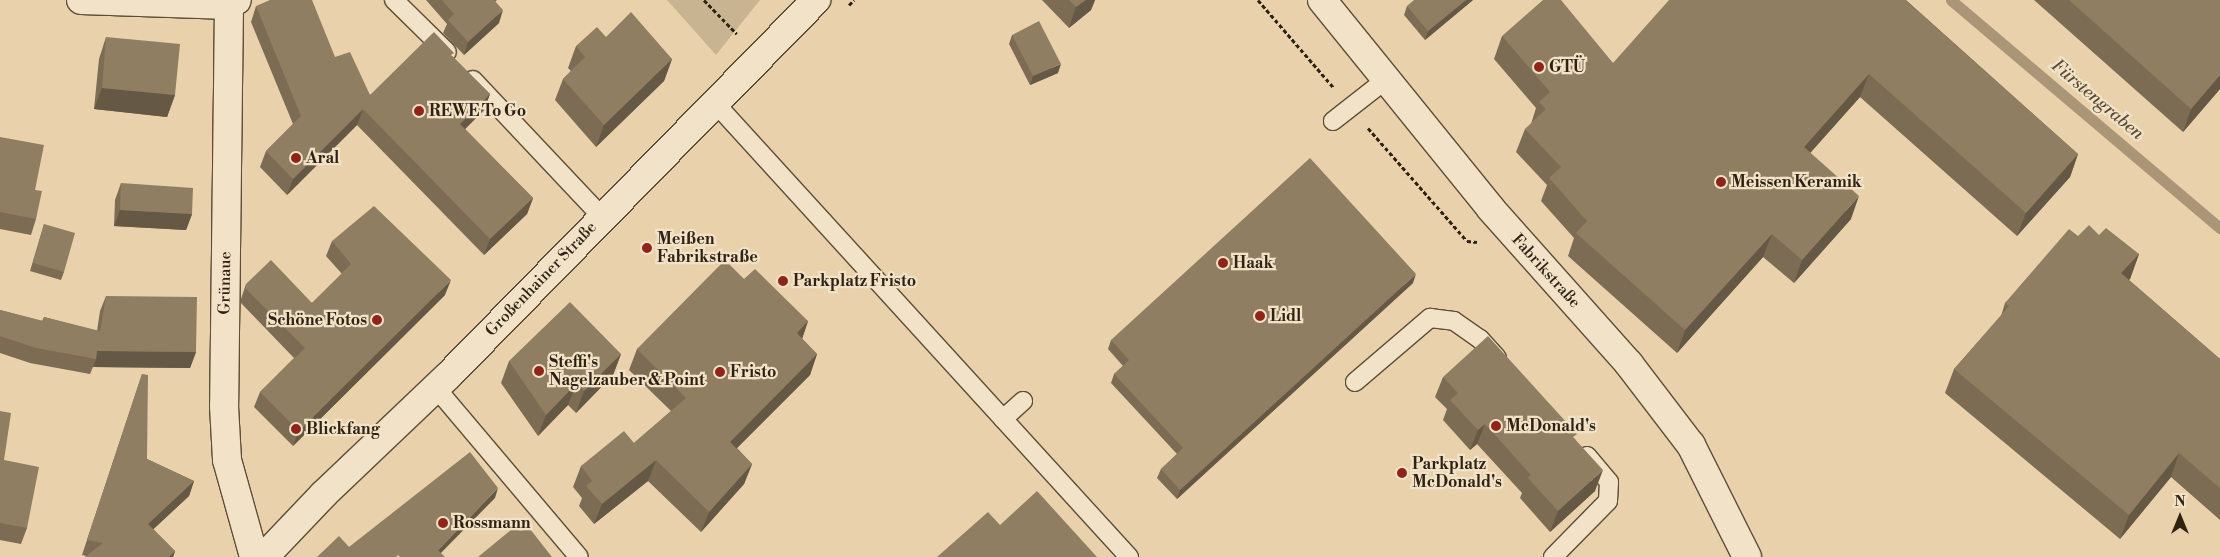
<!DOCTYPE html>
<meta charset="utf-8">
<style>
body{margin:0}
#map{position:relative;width:2220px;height:557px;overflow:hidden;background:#e9d2ab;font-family:"Libre Bodoni",serif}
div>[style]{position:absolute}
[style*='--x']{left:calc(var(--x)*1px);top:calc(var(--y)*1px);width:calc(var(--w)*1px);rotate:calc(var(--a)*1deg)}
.green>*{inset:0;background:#c9b491}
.stream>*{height:11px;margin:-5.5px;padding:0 5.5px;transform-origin:5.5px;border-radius:5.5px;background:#aa9677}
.path>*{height:3px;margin-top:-1.5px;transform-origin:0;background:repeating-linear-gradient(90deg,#2f2212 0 4px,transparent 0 6.5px)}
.roads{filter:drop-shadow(1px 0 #5e4e38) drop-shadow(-1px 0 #5e4e38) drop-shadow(0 1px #5e4e38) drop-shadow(0 -1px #5e4e38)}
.service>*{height:18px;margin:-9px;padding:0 9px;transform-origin:9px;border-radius:9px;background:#f1e2c8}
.minor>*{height:28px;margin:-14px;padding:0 14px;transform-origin:14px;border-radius:14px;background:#f1e2c8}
.tertiary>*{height:28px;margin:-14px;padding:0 14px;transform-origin:14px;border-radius:14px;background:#f1e2c8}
.secondary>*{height:28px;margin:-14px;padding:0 14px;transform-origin:14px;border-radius:14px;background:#f1e2c8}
.wall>*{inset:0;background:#7c6c54}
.shaded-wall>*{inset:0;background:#655845}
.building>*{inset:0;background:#907e62}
.dots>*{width:14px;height:14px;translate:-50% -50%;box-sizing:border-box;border:2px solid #f1e2c8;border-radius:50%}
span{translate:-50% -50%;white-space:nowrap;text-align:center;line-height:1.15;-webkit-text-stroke:4.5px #f1e2c8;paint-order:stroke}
.poi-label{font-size:16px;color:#2f2212;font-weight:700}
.left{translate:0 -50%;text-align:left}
.right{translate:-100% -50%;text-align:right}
.street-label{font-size:16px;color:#2f2212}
.water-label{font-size:18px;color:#5a4b35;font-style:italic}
.north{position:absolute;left:2155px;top:492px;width:50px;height:50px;-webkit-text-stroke:4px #f1e2c8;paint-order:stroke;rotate:0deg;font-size:14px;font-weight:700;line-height:20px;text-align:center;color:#2f2212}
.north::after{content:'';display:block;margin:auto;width:18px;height:22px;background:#2f2212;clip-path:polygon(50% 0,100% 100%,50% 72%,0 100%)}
</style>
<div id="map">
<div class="green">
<i style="clip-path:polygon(667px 0,760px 0,716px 55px)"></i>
</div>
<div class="stream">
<i style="--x:1951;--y:0;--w:353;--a:40.3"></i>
</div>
<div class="path">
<i style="--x:704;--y:0;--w:47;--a:45.9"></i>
<i style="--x:1258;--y:0;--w:115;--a:49.2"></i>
<i style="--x:849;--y:5;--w:7;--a:-45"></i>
<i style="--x:1368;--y:128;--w:150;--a:48.8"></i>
<i style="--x:1467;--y:241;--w:10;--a:6"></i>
</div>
<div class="roads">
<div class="service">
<i style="--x:394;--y:0;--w:74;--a:44.5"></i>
<i style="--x:473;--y:80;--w:187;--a:46.7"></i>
<i style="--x:716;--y:104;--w:613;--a:47.64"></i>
<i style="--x:1333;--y:121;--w:70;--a:-38"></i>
<i style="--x:1355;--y:382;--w:99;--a:-40.5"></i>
<i style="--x:1430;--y:318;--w:24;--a:7"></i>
<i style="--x:1454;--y:321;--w:32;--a:35"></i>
<i style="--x:1480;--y:339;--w:25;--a:48"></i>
<i style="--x:436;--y:388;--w:221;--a:49.8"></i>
<i style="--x:1003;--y:419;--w:27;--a:-42"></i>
<i style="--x:1553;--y:557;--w:78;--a:-45.5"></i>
<i style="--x:1608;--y:501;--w:19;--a:-87"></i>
<i style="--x:1609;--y:482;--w:34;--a:-130"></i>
</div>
<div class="minor">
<i style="--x:81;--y:0;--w:148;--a:1.9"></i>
<i style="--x:229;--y:5;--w:9;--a:-32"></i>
<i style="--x:229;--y:5;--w:401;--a:90.7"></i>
<i style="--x:224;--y:406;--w:54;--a:86.8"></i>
<i style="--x:227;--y:460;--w:101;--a:74.4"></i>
</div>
<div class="tertiary">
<i style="--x:1322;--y:0;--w:269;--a:51"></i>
<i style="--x:1491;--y:209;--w:208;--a:48.3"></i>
<i style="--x:1629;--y:364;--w:102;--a:52.6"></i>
<i style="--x:1691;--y:445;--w:125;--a:63.4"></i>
</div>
<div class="secondary">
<i style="--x:264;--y:557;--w:87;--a:-46.4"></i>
<i style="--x:324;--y:494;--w:170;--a:-43.6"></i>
<i style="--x:447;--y:377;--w:528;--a:-45.61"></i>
</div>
</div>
<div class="wall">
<i style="clip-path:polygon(426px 0,497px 0,495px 2px,499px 23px,464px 55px,443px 33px,447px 24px)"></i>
<i style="clip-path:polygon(1042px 0,1095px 0,1091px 10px,1069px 28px)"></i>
<i style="clip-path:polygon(1473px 0,1425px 40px,1404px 15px,1407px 6px)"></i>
<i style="clip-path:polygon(1906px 0,2078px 154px,2070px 177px,2017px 236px,1860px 97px,1810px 153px,1851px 219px,1794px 283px,1763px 257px,1677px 353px,1568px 256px,1574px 238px,1541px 201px,1547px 185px,1516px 152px,1525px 129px,1531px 124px,1536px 108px,1494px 59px,1502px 36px,1613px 63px)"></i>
<i style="clip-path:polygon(2034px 0,2220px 0,2220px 89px,2183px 132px)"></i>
<i style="clip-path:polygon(256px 6px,335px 57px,370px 95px,452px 56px,490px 94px,484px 110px,465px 129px,533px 198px,527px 214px,484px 255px,357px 125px,287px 195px,260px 167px,266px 151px,293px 124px,251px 22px)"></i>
<i style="clip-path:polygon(1012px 35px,1058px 73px,1030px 85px,1009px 44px)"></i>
<i style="clip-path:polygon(106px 37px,175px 95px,167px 117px,94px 109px,99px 59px)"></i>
<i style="clip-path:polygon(606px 37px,672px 59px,664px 81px,596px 147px,555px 100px,563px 79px,571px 71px,568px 68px,576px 46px)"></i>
<i style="clip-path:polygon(0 137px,35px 190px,36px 219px,31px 235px,0 229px)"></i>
<i style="clip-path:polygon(121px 183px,192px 214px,186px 230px,114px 226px,115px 200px)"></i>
<i style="clip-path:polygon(44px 224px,64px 272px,61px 280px,30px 271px)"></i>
<i style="clip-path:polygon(2099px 235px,2139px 254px,2130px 279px,2129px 280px,2220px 359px,2220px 520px,2171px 477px,2120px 539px,1945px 393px,1954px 369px,2001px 316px,2005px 303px,2078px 236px)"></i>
<i style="clip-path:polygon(332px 241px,445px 295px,293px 446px,254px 407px,260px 392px,294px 358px,241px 303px,241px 299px,246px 284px,312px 303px,342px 274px,326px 256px)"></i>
<i style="clip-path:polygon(744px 279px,808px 321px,802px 339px,817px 354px,810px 375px,737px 448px,752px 464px,744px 484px,701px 532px,648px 481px,594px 524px,579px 506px,582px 498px,573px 487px,581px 466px,634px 443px,671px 411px,629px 370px,637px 349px)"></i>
<i style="clip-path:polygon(1413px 283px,1177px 499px,1157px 478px,1161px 469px,1177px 454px,1111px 383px,1114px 374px,1123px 366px,1108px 349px,1111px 340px)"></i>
<i style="clip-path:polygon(106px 296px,196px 352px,190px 368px,93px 367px,90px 374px,30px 363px,0 353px,0 310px,42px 321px,44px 317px,97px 331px,100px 311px)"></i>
<i style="clip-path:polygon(621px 354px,613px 375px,576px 413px,568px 405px,538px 436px,501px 383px,509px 361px)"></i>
<i style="clip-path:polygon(142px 374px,147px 459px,194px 481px,189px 496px,153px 529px,175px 551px,173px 557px,85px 557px,86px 556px,82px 555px)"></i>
<i style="clip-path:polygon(1443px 377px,1575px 439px,1595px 491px,1550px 532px,1520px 498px,1522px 493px,1477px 444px,1470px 450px,1443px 420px,1447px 409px,1435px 397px)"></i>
<i style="clip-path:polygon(0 411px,4px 460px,27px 528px,21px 544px,0 540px)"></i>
</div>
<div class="shaded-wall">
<i style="clip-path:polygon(1086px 0,1095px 0,1091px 10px,1069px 28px,1076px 7px)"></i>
<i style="clip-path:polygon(1466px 0,1473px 0,1425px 40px,1428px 31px)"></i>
<i style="clip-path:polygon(503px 10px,499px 23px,464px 55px,468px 42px)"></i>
<i style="clip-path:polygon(672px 59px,664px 81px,596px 147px,604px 125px)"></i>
<i style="clip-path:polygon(1061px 64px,1058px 73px,1030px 85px,1033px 76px)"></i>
<i style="clip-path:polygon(1869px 74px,1860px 97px,1795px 170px,1804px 147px)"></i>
<i style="clip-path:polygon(2220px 75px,2220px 89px,2183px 132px,2191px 109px)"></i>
<i style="clip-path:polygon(102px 88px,175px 95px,167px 117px,94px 109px)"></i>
<i style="clip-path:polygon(490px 94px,484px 110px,454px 140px,460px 124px)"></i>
<i style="clip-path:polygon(363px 109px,357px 125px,287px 195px,293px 179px)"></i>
<i style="clip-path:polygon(2078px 154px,2070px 177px,2017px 236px,2026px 213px)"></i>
<i style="clip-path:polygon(1859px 196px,1851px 219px,1794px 283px,1802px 260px)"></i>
<i style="clip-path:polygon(533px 198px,527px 214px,484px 255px,490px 239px)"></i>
<i style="clip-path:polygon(120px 210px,192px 214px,186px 230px,114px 226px)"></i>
<i style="clip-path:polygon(1772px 234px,1763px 257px,1677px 353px,1685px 330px)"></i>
<i style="clip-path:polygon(2139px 254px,2130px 279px,2112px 297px,2121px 273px)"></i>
<i style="clip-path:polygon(1416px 274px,1413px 283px,1177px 499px,1180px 490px)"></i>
<i style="clip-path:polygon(451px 280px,445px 295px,293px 446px,299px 431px)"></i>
<i style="clip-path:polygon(808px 321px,801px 342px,797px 333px)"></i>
<i style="clip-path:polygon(97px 351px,196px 352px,190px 368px,93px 367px,96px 359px)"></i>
<i style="clip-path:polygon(621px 354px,613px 375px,576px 413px,584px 391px)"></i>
<i style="clip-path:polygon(817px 354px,810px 375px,723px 462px,730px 442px)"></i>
<i style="clip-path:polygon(576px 384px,568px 405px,538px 436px,546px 415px)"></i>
<i style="clip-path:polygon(1485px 424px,1477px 444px,1470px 450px,1478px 430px)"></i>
<i style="clip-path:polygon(2179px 453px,2171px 477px,2120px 539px,2129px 515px)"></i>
<i style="clip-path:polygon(656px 460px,648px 481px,594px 524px,602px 504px)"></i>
<i style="clip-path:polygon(752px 464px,744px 484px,701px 532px,709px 512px)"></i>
<i style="clip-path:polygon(1603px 470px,1595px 491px,1550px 532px,1558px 511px)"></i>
<i style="clip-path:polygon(194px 481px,189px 496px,143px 539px,148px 524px)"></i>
<i style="clip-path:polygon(498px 488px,495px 498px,437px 557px,438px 550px)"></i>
<i style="clip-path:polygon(175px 551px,173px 557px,169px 557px)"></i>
</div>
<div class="building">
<i style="clip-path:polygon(270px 0,312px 0,335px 57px,350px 52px,370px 95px,434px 32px,454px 53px,451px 55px,490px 94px,460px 124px,533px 198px,490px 239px,363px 109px,293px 179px,266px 151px,301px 116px,256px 6px)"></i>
<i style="clip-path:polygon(442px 0,494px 0,503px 10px,468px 42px,448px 20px,454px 14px)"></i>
<i style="clip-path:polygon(1069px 0,1086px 0,1076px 7px)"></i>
<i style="clip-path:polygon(1414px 0,1466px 0,1428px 31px,1407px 6px)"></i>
<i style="clip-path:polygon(1543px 0,1561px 0,1613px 63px,1669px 0,1905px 0,2078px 154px,2026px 213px,1869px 74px,1804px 147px,1859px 196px,1802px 260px,1772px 234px,1685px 330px,1576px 233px,1587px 221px,1549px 178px,1561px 167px,1525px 129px,1546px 109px,1539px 102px,1550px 92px,1502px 36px)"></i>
<i style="clip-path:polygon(2069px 0,2220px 0,2220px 75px,2191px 109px)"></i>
<i style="clip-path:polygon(631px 12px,672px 59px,604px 125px,563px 79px,585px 57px,576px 46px,597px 27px,606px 37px)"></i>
<i style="clip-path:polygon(1039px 21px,1061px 64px,1033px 76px,1012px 35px)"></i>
<i style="clip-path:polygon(106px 37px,180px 44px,175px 95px,102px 88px)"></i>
<i style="clip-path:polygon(0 137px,44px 145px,35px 190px,42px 191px,36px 219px,0 212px)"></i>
<i style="clip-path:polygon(1310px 158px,1416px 274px,1180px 490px,1161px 469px,1183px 448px,1114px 374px,1129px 360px,1111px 340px)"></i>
<i style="clip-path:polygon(121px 183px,193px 188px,192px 214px,120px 210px)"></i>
<i style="clip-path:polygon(374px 206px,451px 280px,299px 431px,260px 392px,305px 348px,246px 289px,246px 284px,271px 260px,312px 303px,351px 264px,332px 241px)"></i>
<i style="clip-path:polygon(44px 224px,75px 233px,64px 272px,33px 263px)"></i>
<i style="clip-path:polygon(2089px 225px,2099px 235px,2106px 228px,2139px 254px,2121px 273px,2220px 359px,2220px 488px,2179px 453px,2129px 515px,1954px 369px,2009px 306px,2005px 303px,2069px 229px,2078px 236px)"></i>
<i style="clip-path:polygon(725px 260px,744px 279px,755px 269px,808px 321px,797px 333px,817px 354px,730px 442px,752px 464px,709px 512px,656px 460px,602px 504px,586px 486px,592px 481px,581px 466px,624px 431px,634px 443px,686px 398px,637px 349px)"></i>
<i style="clip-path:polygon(106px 296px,197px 297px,196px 352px,97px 351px,96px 359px,36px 348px,0 336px,0 310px,43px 321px,44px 317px,100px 331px)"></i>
<i style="clip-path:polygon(570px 302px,621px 354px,584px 391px,576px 384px,546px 415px,509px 361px)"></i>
<i style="clip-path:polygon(1488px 336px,1577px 434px,1573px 437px,1603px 470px,1558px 511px,1528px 478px,1531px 475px,1485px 424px,1478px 430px,1450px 400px,1458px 393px,1443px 377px)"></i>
<i style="clip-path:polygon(142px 374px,148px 375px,147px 459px,194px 481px,148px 524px,175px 551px,169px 557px,85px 557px,103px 543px,87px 540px)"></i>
<i style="clip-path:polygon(0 411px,11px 413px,4px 460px,39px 467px,27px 528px,0 523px)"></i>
<i style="clip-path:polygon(470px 452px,498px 488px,438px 550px,445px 557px,400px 557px,398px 555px,396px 557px,317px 557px,339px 536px,349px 547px)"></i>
<i style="clip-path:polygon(1037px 491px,1097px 557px,937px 557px,988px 512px,1000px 525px)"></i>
<i style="clip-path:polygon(523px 520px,552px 557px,478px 557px)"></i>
</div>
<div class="dots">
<i style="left:1539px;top:67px;background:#8f2418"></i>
<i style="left:419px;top:111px;background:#8f2418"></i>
<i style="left:296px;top:158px;background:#8f2418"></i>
<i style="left:1721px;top:182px;background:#8f2418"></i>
<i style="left:647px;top:248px;background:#8f2418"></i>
<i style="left:1223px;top:263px;background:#8f2418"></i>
<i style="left:783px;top:281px;background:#8f2418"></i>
<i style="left:1260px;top:316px;background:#8f2418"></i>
<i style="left:377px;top:320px;background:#8f2418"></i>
<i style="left:539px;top:371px;background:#8f2418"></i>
<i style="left:720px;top:372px;background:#8f2418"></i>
<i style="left:1496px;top:426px;background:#8f2418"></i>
<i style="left:296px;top:429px;background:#8f2418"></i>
<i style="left:1402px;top:473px;background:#8f2418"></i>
<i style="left:443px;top:523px;background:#8f2418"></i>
</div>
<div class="poi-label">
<span class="left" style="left:1549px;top:67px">GTÜ</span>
<span class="left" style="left:429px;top:111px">REWE To Go</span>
<span class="left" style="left:306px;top:158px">Aral</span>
<span class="left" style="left:1731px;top:182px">Meissen Keramik</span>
<span class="left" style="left:657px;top:248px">Meißen<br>Fabrikstraße</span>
<span class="left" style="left:1233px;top:263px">Haak</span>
<span class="left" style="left:793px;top:281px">Parkplatz Fristo</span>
<span class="left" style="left:1270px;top:316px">Lidl</span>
<span class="right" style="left:367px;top:320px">Schöne Fotos</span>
<span class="left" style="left:549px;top:371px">Steffi's<br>Nagelzauber &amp; Point</span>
<span class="left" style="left:730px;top:372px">Fristo</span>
<span class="left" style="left:1506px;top:426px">McDonald's</span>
<span class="left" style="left:306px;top:429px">Blickfang</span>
<span class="left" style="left:1412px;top:473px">Parkplatz<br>McDonald's</span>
<span class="left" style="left:453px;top:523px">Rossmann</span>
</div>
<div class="street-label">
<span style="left:1546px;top:271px;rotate:48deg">Fabrikstraße</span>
<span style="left:541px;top:279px;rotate:-46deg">Großenhainer Straße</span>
<span style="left:225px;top:283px;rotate:-89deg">Grünaue</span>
</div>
<div class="water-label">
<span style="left:2097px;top:100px;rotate:40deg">Fürstengraben</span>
</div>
<div class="north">N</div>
</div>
